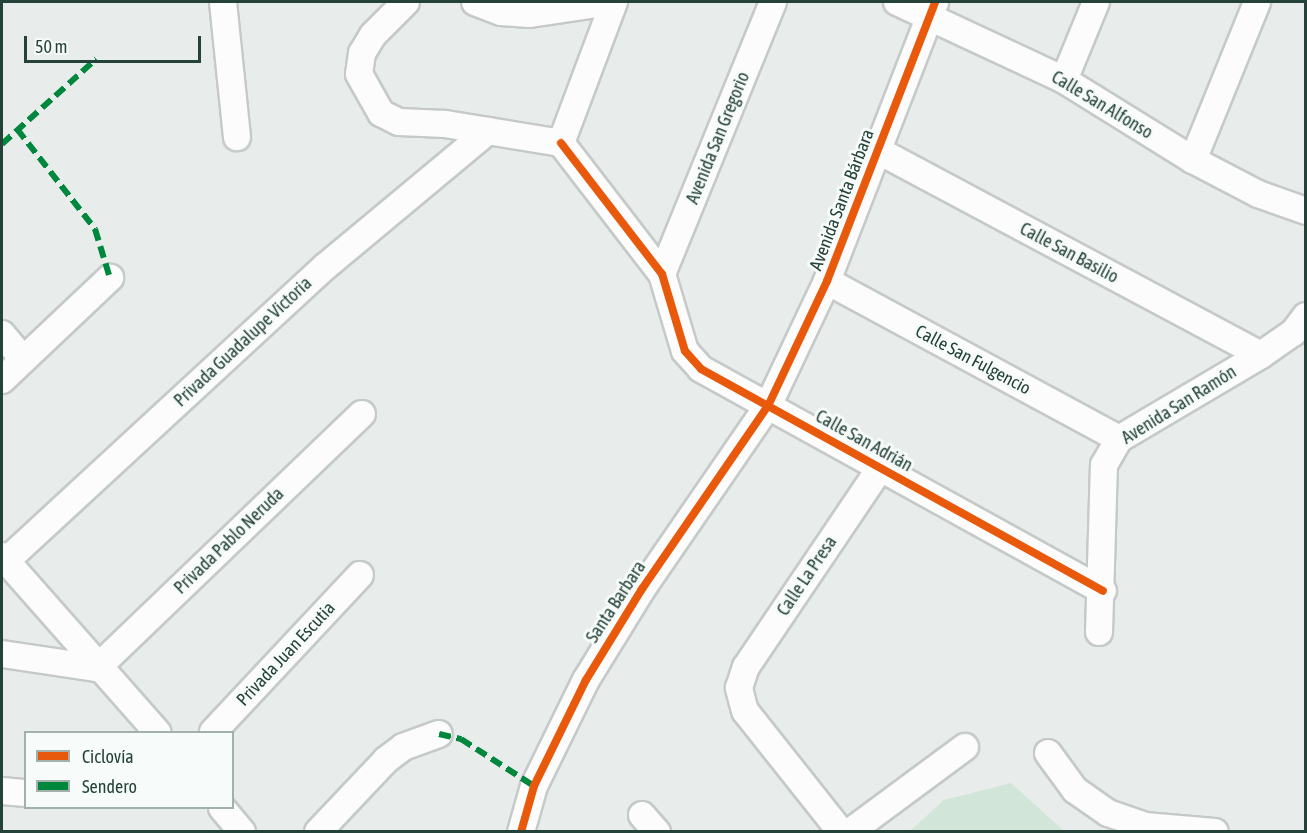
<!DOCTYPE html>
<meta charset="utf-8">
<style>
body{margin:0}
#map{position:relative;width:1307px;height:833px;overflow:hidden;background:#e8edeb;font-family:"Asap Condensed",sans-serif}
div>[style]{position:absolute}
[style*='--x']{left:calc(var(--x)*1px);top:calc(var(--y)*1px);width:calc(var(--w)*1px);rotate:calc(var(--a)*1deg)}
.green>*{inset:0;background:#d1e6d8}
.roads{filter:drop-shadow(2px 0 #c5cac8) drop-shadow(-2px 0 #c5cac8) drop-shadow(0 2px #c5cac8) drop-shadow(0 -2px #c5cac8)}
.minor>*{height:26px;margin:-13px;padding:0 13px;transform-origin:13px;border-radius:13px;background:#fcfcfc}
.quiet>*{height:6px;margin-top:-3px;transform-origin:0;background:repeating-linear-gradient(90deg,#00873e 0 12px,transparent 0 18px)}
.cycleway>*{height:8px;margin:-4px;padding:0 4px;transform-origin:4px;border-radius:4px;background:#e8590c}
span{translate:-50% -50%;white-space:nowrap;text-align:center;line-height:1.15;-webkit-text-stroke:6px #f7fbf9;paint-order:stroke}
.street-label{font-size:18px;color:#24423a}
.frame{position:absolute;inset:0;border:3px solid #24423a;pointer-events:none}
.legend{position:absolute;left:24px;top:731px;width:210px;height:78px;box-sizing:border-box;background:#f7fbf9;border:2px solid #a3b1ad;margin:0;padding:8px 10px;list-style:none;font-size:18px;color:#24423a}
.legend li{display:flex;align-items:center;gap:12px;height:30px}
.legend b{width:30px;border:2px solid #a3b1ad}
.scale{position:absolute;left:24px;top:36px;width:177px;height:27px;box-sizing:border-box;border:3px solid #24423a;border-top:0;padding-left:8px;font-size:18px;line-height:21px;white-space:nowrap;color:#24423a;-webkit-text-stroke:4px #f7fbf9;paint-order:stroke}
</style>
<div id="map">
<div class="green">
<i style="clip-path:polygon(1011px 783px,1064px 831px,910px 831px,944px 800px)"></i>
</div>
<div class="roads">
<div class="minor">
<i style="--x:223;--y:2;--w:136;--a:84.1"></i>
<i style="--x:406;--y:2;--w:47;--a:135"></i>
<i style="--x:373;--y:35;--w:21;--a:121"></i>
<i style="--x:362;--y:53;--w:21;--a:98"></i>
<i style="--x:359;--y:74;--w:45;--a:60.6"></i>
<i style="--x:381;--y:113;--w:20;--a:27"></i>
<i style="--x:399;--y:122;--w:46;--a:2.5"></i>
<i style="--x:445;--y:124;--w:118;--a:9.3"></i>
<i style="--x:475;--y:2;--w:28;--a:21"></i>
<i style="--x:501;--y:12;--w:29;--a:4"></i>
<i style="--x:530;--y:14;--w:80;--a:-8.6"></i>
<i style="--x:897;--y:2;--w:184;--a:25"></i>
<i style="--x:1064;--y:80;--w:152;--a:31.8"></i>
<i style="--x:1193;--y:160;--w:73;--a:27.6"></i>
<i style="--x:1258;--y:194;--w:51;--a:19.5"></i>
<i style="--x:1064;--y:80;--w:84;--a:-67.7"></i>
<i style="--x:561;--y:143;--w:165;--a:52.4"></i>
<i style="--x:662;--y:274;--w:80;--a:73.4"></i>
<i style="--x:685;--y:351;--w:24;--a:48"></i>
<i style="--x:701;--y:369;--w:459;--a:28.9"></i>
<i style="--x:561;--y:143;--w:151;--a:-69.4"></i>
<i style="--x:877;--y:150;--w:435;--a:28.1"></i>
<i style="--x:1193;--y:160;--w:170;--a:-67.9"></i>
<i style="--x:662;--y:274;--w:294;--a:-67.8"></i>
<i style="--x:827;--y:281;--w:332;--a:28.4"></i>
<i style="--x:2;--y:334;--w:33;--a:50"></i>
<i style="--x:2;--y:380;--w:149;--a:-43.4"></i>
<i style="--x:2;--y:556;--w:235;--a:48.6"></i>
<i style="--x:6;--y:561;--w:435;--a:-42.7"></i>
<i style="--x:326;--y:266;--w:211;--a:-39.8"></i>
<i style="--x:1099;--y:632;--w:167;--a:-88.3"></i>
<i style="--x:1104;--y:465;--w:30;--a:-60"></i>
<i style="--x:1119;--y:439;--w:165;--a:-30.6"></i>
<i style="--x:1261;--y:355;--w:39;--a:-35"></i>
<i style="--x:1293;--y:333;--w:21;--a:-53"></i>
<i style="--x:2;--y:654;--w:96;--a:8.4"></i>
<i style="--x:97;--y:668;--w:367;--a:-43.8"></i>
<i style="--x:213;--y:732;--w:215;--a:-46.9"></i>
<i style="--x:1048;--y:753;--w:46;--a:53.9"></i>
<i style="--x:1075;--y:790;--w:40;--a:34.9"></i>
<i style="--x:1108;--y:813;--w:39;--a:19"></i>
<i style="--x:1145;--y:826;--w:70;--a:4.9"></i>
<i style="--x:2;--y:791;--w:24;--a:5"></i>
<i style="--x:222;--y:808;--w:31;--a:50"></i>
<i style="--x:642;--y:815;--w:23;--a:49"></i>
<i style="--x:318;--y:832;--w:99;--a:-46.6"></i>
<i style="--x:386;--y:760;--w:21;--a:-37"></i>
<i style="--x:403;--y:747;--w:38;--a:-20"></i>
<i style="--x:521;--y:832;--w:48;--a:-74.2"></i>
<i style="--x:534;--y:786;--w:118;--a:-63.9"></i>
<i style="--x:586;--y:680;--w:107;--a:-58.4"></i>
<i style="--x:642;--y:589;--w:222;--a:-55.5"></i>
<i style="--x:768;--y:406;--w:138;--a:-64.7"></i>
<i style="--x:827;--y:281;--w:299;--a:-68.8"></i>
<i style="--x:841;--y:832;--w:154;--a:-128.4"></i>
<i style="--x:745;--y:711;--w:24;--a:-105"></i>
<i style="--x:739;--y:688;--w:22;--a:-72"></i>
<i style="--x:746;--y:667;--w:241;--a:-56"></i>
<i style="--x:850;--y:832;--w:143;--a:-36.5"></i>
</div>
</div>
<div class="quiet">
<i style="--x:17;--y:129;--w:127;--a:52"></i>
<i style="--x:95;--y:229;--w:51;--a:73"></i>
<i style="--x:2;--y:144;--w:127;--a:-42.1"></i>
<i style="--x:439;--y:734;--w:23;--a:13"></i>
<i style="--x:461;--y:739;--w:87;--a:32.8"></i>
</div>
<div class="cycleway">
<i style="--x:561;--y:143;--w:165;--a:52.4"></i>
<i style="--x:662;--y:274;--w:80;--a:73.4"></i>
<i style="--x:685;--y:351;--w:24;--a:48"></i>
<i style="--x:701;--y:369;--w:459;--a:28.9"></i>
<i style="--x:521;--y:832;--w:48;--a:-74.2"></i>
<i style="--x:534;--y:786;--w:118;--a:-63.9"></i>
<i style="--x:586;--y:680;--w:107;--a:-58.4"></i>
<i style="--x:642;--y:589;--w:222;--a:-55.5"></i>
<i style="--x:768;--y:406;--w:138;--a:-64.7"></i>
<i style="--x:827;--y:281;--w:299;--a:-68.8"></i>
</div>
<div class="street-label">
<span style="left:1102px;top:105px;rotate:31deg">Calle San Alfonso</span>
<span style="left:718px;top:138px;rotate:-68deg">Avenida San Gregorio</span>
<span style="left:842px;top:200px;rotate:-69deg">Avenida Santa Bárbara</span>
<span style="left:1069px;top:253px;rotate:28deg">Calle San Basilio</span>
<span style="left:243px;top:342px;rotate:-43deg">Privada Guadalupe Victoria</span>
<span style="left:973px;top:360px;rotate:28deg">Calle San Fulgencio</span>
<span style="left:1179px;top:405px;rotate:-32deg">Avenida San Ramón</span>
<span style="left:864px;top:441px;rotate:29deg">Calle San Adrián</span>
<span style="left:229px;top:541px;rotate:-44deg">Privada Pablo Neruda</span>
<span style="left:807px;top:576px;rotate:-56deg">Calle La Presa</span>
<span style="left:616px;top:602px;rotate:-57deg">Santa Barbara</span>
<span style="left:286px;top:654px;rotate:-47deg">Privada Juan Escutia</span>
</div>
<div class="frame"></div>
<ul class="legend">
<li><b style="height:8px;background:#e8590c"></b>Ciclovía</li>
<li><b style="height:8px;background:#00873e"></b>Sendero</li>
</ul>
<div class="scale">50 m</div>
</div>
